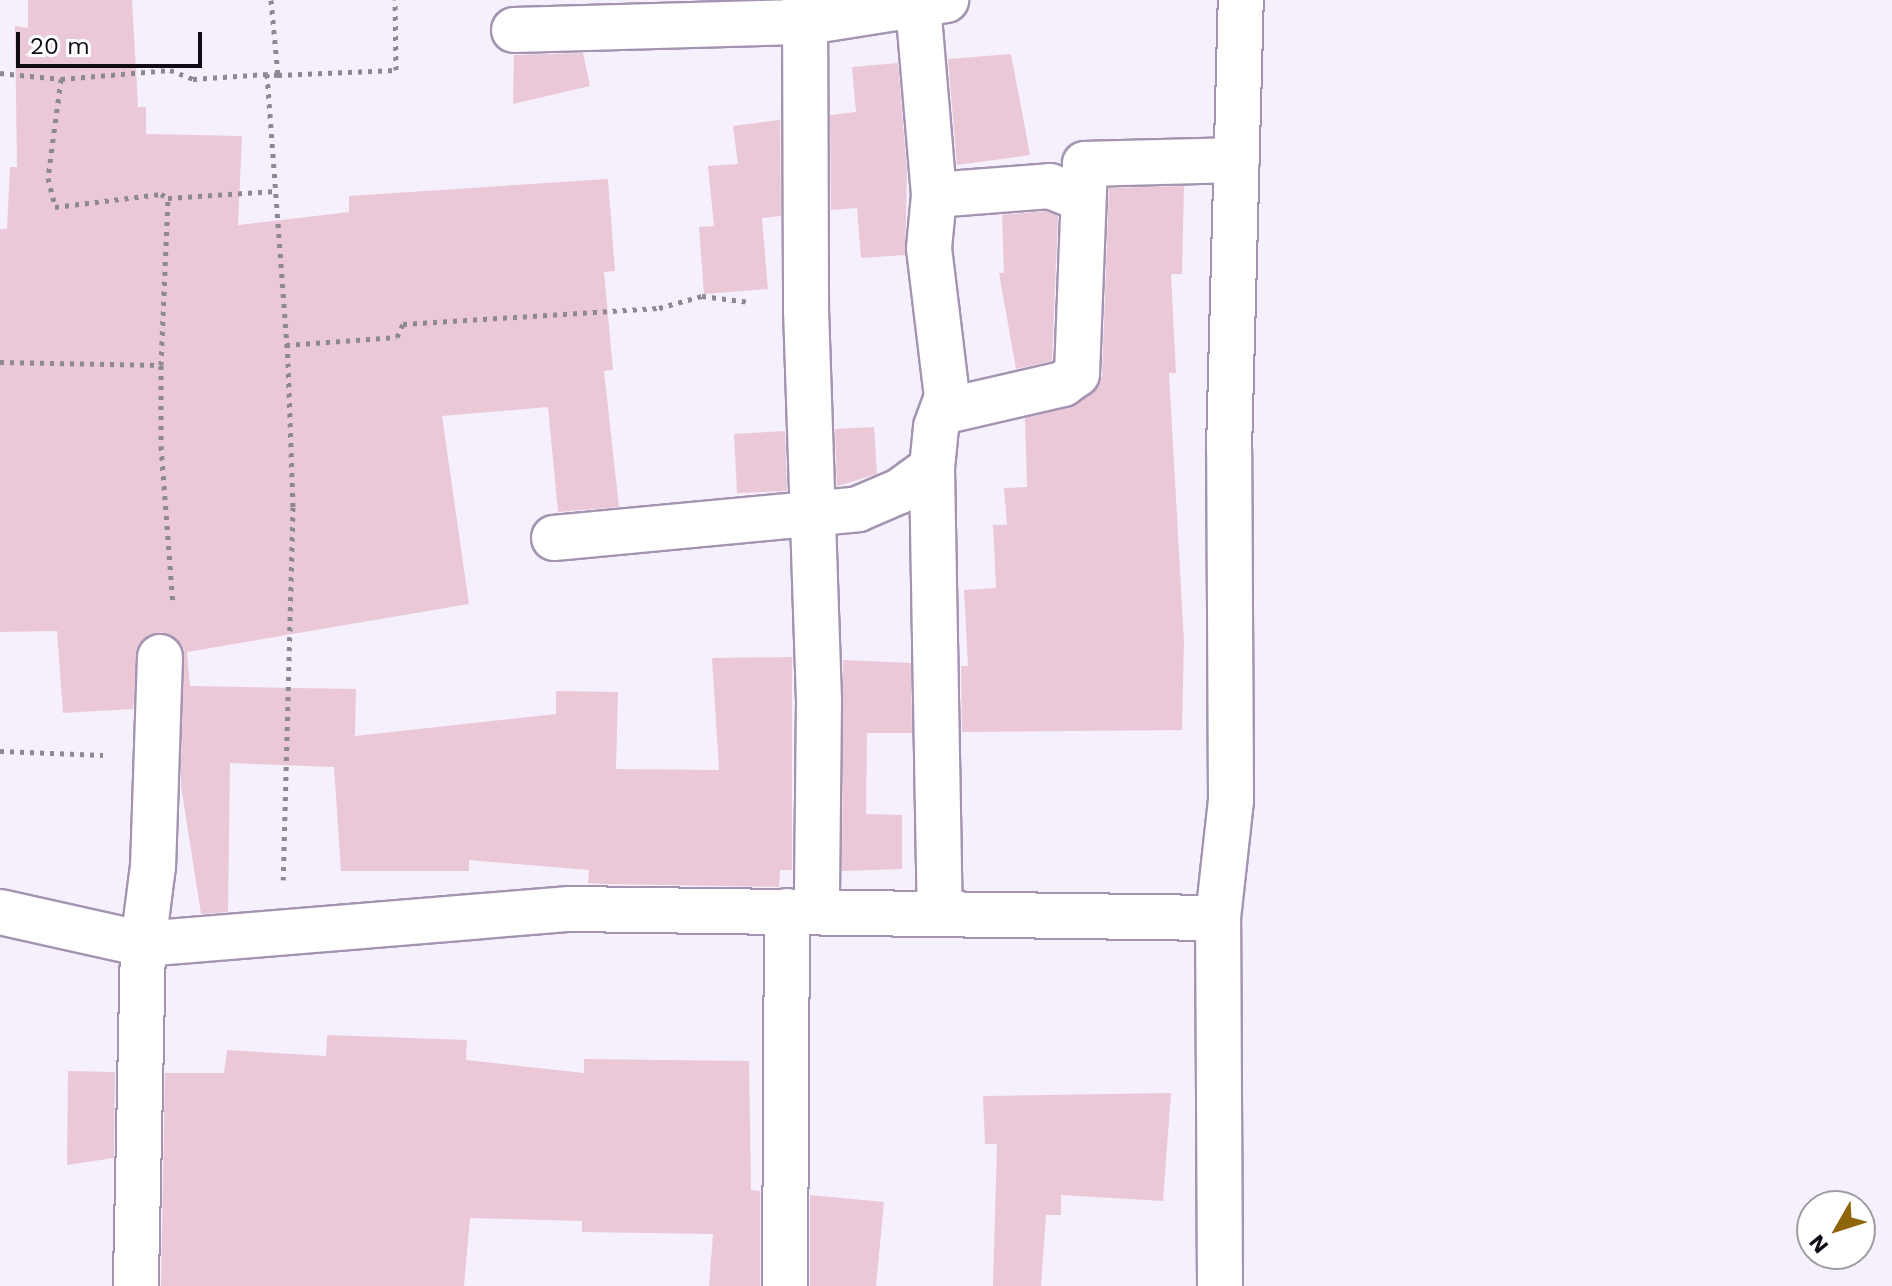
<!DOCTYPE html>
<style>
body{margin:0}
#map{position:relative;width:1892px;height:1286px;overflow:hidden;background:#f6f0fc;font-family:"Work Sans",sans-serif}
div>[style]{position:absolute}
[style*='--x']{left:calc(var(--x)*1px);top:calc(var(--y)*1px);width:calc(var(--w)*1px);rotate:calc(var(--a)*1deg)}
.building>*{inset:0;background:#ebc8d7}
.path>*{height:5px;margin-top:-2.5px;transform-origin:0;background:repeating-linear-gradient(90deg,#8e8893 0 4px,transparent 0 10px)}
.roads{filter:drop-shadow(2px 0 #a494b1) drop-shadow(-2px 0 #a494b1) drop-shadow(0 2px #a494b1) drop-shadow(0 -2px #a494b1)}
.minor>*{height:44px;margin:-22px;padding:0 22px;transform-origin:22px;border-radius:22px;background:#fff}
span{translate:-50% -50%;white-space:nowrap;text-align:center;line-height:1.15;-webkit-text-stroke:6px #fff;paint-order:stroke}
.north{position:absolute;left:1796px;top:1190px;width:80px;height:80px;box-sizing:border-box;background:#fff;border:2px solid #a09da1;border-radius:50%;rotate:231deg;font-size:22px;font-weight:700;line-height:32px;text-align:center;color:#110b15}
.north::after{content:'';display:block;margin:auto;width:28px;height:36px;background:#8e650a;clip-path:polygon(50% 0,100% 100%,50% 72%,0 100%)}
.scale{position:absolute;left:16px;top:32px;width:186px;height:36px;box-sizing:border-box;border:4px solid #110b15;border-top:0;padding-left:10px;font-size:24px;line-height:28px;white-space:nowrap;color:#110b15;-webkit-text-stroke:6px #fff;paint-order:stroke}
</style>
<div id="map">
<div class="building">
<i style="clip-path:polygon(28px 0,132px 0,138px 107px,146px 107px,146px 134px,242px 136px,238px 225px,349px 212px,349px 196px,608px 179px,615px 271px,604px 272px,613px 370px,604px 371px,619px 507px,558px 512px,548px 407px,442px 416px,469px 604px,187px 652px,190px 686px,356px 689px,355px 736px,556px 714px,556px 691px,618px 692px,616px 769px,719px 770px,712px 658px,792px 657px,792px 870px,780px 870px,779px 887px,605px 884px,588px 883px,589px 870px,469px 860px,469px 871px,341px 871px,334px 767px,230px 763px,228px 912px,201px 914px,181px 786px,182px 645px,162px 632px,139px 643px,133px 709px,63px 713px,57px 631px,0 632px,0 229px,7px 229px,10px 167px,17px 167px,15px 26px,28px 28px)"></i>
<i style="clip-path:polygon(583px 53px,590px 86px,513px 104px,514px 55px)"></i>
<i style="clip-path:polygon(1011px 54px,1030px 155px,957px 165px,948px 59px)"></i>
<i style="clip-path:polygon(898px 63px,907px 172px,905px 255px,861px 258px,857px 208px,831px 210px,830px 115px,856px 112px,852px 67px)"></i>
<i style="clip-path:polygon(780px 120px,781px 216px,762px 218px,768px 289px,704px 294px,699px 227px,714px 226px,708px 166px,738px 164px,733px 126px)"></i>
<i style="clip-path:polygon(1184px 186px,1182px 274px,1171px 274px,1176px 373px,1169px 373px,1184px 641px,1182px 730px,962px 732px,961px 666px,968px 666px,964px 590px,996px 588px,993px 525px,1007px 525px,1004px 488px,1027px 487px,1025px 418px,1077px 405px,1099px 386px,1102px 376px,1109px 188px)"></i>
<i style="clip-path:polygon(1046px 211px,1058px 216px,1052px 361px,1016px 369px,999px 273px,1004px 273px,1002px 215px)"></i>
<i style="clip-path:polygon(874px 427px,877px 474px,837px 486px,835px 429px)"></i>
<i style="clip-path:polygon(785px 431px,787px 491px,737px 493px,734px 434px)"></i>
<i style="clip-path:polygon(843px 660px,911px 663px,912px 733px,867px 733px,866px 814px,902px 815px,902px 869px,842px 871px)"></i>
<i style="clip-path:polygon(327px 1035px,467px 1040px,466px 1060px,584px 1073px,584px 1059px,749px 1061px,751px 1190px,760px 1191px,760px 1286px,709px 1286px,713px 1234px,582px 1232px,582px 1221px,470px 1218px,464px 1286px,161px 1286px,165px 1073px,224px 1073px,227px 1050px,326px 1056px)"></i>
<i style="clip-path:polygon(68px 1071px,115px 1072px,114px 1158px,67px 1165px)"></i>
<i style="clip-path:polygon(1171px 1093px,1163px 1201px,1061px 1195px,1061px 1215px,1046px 1215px,1041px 1286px,993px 1286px,997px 1144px,985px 1144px,983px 1096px)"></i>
<i style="clip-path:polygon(810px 1195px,884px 1202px,876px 1286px,810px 1286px)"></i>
</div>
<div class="path">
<i style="--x:271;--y:0;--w:75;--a:84.7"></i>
<i style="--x:278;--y:75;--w:11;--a:-175"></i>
<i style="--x:267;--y:74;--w:290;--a:85.8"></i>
<i style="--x:288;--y:363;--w:144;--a:88"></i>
<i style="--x:293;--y:507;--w:373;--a:91.5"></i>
<i style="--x:0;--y:73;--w:61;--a:5.6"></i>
<i style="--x:61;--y:79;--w:109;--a:-4.7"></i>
<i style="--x:170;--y:70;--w:25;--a:21"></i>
<i style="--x:193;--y:79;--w:74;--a:-3.9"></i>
<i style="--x:278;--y:75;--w:118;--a:-2.4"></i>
<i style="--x:396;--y:70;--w:70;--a:-90.8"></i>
<i style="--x:61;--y:79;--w:100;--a:97.5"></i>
<i style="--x:48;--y:178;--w:30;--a:76"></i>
<i style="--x:55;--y:207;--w:107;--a:-7"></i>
<i style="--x:161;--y:194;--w:8;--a:30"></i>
<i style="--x:286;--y:345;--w:111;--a:-4.1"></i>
<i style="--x:397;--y:337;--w:14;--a:-65"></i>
<i style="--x:403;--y:324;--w:256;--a:-3.6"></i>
<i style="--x:659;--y:308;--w:45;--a:-15.6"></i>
<i style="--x:702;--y:296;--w:48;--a:7.1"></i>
<i style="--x:0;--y:362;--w:161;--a:1.1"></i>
<i style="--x:161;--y:365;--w:81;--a:90"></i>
<i style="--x:161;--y:446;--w:160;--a:85.7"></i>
<i style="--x:161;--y:365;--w:167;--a:-87.6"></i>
<i style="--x:168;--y:198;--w:108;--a:-3.7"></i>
<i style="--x:0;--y:751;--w:103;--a:2.2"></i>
</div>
<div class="roads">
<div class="minor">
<i style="--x:805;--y:0;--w:309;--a:89.8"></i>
<i style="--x:806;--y:309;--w:393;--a:88.1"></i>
<i style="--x:819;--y:702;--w:208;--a:90.6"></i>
<i style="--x:514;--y:30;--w:293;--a:-1.6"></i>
<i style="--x:807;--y:22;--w:141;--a:-9"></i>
<i style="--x:934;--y:195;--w:116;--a:-4.4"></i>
<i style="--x:1050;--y:186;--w:35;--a:22"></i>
<i style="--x:946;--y:411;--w:120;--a:-13"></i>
<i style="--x:1063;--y:384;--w:17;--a:-36"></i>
<i style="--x:1077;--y:374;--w:210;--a:-87.8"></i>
<i style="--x:1085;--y:164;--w:152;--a:-1.5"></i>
<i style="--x:932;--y:468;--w:444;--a:89"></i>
<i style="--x:554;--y:538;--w:305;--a:-5.4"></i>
<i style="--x:858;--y:509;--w:46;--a:-23.2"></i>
<i style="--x:900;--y:491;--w:39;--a:-36"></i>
<i style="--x:932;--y:468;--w:41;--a:-84.4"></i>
<i style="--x:936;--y:427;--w:32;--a:-70"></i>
<i style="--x:947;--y:397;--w:150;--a:-96.9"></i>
<i style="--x:929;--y:248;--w:53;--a:-84.6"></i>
<i style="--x:934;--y:195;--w:191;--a:-94.8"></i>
<i style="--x:160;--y:657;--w:209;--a:91.9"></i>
<i style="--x:153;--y:866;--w:79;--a:97.3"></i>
<i style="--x:143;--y:944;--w:428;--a:-4.7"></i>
<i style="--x:570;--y:909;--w:648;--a:0.8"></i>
<i style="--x:0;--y:912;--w:147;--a:12.6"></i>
<i style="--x:143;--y:944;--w:342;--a:91.2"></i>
<i style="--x:785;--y:1286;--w:375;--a:-89.7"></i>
<i style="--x:1220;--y:1286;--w:368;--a:-90.3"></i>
<i style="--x:1218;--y:918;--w:119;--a:-83.7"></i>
<i style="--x:1231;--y:800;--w:350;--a:-90.3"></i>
<i style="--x:1229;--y:450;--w:450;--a:-88.5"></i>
</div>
</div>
<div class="north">N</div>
<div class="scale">20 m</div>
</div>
